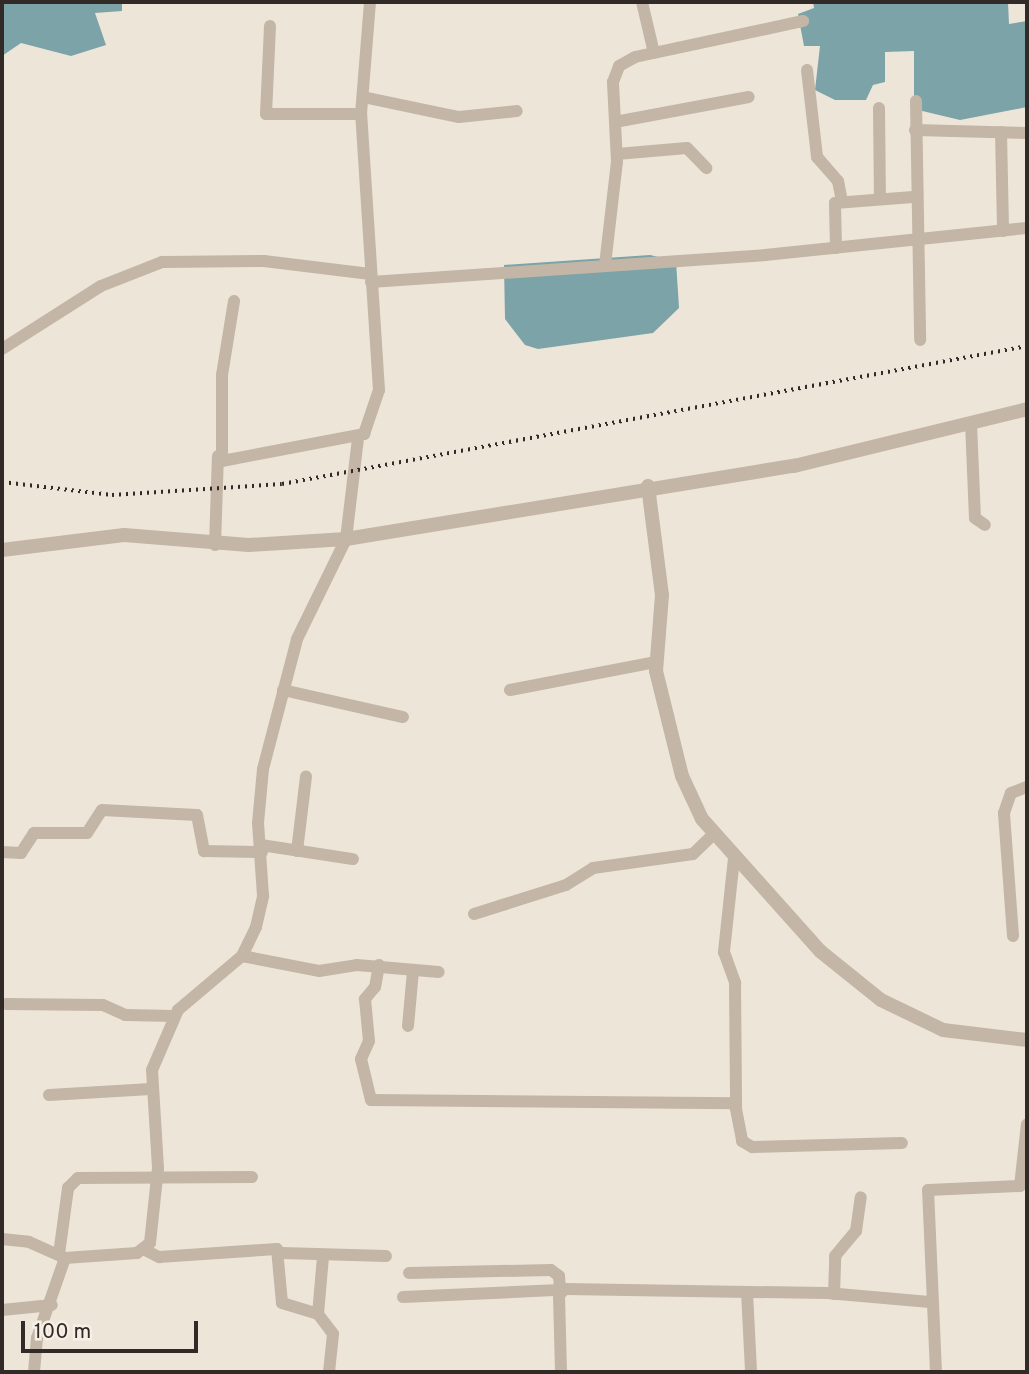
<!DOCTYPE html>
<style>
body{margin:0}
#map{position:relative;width:1029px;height:1374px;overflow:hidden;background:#eee5d9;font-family:Overpass,sans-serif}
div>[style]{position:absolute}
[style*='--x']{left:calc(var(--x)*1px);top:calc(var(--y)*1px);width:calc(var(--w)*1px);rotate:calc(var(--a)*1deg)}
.water>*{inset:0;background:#7ba3a8}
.minor>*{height:12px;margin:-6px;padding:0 6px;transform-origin:6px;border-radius:6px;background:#c4b6a7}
.tertiary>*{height:14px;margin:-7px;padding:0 7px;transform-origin:7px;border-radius:7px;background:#c4b6a7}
.rail>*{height:3.5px;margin-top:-1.75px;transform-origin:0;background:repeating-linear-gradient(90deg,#322a26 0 2px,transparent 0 7px)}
span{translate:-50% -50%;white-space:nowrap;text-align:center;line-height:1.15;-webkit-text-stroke:6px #f6efe5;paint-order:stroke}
.frame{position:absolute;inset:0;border:4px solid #322a26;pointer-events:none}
.scale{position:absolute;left:21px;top:1321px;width:177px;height:32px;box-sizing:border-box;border:4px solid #322a26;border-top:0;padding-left:9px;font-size:21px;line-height:24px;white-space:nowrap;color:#322a26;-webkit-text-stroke:5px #f6efe5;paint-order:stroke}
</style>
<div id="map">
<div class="water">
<i style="clip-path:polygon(2px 2px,122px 2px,122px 11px,95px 13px,106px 45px,71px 56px,21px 43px,2px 56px)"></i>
<i style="clip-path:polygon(813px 2px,1008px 2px,1009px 24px,1027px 21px,1027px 107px,960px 120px,914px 109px,914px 51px,885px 52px,885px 82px,873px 85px,866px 100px,835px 100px,815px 90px,820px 46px,804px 46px,798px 14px,814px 8px)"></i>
<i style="clip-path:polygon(650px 255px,676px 261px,679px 308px,653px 333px,538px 349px,525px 345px,505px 319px,504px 265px)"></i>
</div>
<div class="minor">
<i style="--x:642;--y:2;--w:52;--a:76.8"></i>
<i style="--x:270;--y:26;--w:88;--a:92.6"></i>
<i style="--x:266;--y:114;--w:95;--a:0"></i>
<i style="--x:807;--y:70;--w:88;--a:83.4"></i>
<i style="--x:817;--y:157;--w:32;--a:49"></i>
<i style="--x:838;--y:181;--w:20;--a:79"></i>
<i style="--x:363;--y:97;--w:98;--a:11.8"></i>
<i style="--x:459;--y:117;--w:58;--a:-5.9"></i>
<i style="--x:916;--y:101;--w:239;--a:89"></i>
<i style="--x:879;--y:108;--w:91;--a:89.4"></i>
<i style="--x:615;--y:122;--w:136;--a:-10.6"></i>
<i style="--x:915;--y:130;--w:112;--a:1.5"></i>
<i style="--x:1001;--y:132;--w:99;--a:88.8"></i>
<i style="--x:617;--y:154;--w:70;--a:-4.9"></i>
<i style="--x:687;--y:148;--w:28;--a:46"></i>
<i style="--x:836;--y:248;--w:45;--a:-91.3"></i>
<i style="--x:835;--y:203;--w:78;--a:-4.4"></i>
<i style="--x:605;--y:265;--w:104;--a:-83.4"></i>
<i style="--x:617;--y:162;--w:80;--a:-92.9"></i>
<i style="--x:613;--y:82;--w:17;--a:-69"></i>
<i style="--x:619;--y:66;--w:18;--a:-29"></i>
<i style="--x:635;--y:57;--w:172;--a:-12.1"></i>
<i style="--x:371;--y:282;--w:395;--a:-3.9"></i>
<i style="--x:765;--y:255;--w:263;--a:-5.9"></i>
<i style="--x:234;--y:301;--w:75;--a:99.2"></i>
<i style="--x:222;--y:375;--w:86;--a:90"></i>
<i style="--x:222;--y:461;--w:145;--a:-10.8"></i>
<i style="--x:364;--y:434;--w:46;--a:-71.2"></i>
<i style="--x:379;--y:390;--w:277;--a:-93.7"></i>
<i style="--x:361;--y:114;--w:112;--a:-85.4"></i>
<i style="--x:2;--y:349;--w:117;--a:-32.5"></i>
<i style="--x:101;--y:286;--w:66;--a:-21.5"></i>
<i style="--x:162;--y:262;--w:102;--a:-0.6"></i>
<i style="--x:264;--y:261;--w:107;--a:7"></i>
<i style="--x:971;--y:423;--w:95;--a:87.6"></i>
<i style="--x:975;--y:518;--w:12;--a:35"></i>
<i style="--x:215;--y:545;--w:89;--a:-88.1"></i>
<i style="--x:283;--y:690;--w:123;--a:12.7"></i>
<i style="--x:510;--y:690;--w:149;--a:-10.9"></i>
<i style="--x:261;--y:845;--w:93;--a:8.7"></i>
<i style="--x:297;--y:851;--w:75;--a:-83.1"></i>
<i style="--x:2;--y:852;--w:19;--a:3"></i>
<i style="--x:21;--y:853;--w:24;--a:-57"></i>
<i style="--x:34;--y:833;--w:53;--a:0"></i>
<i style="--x:87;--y:833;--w:27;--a:-57"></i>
<i style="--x:102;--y:810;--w:95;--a:3"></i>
<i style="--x:197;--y:815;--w:37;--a:79"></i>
<i style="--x:204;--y:851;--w:58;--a:1"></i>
<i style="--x:734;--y:858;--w:95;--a:96.1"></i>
<i style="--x:724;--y:952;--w:33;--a:70"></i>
<i style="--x:735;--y:983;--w:126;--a:89.5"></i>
<i style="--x:736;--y:1109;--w:33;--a:79"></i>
<i style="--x:742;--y:1141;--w:12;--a:31"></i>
<i style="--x:752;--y:1147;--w:150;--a:-1.5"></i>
<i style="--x:474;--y:914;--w:96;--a:-17.5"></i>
<i style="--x:566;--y:885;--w:32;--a:-32"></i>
<i style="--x:593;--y:868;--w:101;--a:-8"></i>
<i style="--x:693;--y:854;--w:29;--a:-44"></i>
<i style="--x:1013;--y:936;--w:123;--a:-94.2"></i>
<i style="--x:1004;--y:813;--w:21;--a:-71"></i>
<i style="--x:1011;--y:793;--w:17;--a:-21"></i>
<i style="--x:242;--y:956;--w:78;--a:11"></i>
<i style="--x:319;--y:971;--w:38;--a:-9"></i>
<i style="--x:357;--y:965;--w:82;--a:4.9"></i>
<i style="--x:379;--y:965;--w:22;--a:100"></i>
<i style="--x:375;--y:987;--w:16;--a:130"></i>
<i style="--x:365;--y:999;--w:42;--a:84.6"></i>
<i style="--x:369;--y:1041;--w:20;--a:114"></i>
<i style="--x:361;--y:1059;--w:42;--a:76.3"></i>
<i style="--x:371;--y:1100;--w:365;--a:0.5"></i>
<i style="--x:6;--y:1004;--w:97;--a:0.6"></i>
<i style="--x:103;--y:1005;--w:24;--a:24"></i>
<i style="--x:125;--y:1015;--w:49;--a:1.2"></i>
<i style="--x:408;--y:1026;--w:55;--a:-84.8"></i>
<i style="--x:49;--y:1095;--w:102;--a:-3.4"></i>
<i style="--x:2;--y:1239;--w:27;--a:6"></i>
<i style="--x:29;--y:1242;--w:39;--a:24"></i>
<i style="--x:65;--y:1258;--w:72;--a:-4"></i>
<i style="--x:137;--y:1253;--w:16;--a:-38"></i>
<i style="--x:150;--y:1243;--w:75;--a:-83.9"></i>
<i style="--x:158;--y:1168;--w:98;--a:-93.5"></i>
<i style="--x:152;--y:1070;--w:65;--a:-66.6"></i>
<i style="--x:178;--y:1010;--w:84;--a:-40.2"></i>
<i style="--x:242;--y:956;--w:32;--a:-64"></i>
<i style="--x:256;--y:927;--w:32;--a:-77"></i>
<i style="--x:263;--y:896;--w:73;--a:-93.9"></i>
<i style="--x:258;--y:823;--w:54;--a:-84.7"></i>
<i style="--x:263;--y:769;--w:134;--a:-75.3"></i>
<i style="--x:297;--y:639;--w:111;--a:-63.9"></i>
<i style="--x:346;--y:539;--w:102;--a:-83.2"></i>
<i style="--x:145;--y:1250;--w:16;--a:27"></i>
<i style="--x:159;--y:1257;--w:118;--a:-3.9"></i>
<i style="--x:277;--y:1249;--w:54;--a:84.7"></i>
<i style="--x:282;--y:1303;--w:38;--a:17"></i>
<i style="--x:318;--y:1314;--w:25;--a:53"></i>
<i style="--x:333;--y:1334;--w:38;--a:96"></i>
<i style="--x:282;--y:1253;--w:104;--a:1.7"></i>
<i style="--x:59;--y:1254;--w:67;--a:-82.2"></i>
<i style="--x:68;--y:1188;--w:14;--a:-45"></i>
<i style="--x:78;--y:1178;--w:174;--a:-0.3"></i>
<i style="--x:747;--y:1292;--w:80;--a:87.1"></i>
<i style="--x:834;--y:1294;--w:38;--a:-88"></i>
<i style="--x:835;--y:1256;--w:33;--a:-50"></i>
<i style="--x:856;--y:1231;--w:34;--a:-82"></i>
<i style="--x:403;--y:1297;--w:157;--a:-2.6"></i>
<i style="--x:560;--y:1290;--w:14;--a:-94"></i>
<i style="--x:559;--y:1276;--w:10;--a:-143"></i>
<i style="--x:551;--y:1270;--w:142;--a:178.8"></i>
<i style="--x:2;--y:1310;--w:50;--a:-5.7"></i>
<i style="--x:318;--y:1314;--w:57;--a:-85"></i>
<i style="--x:34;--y:1372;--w:34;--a:-85"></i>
<i style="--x:37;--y:1338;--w:85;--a:-70.7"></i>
<i style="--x:561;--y:1372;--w:77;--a:-91.5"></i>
<i style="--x:559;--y:1295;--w:8;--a:-45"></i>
<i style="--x:565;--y:1289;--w:262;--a:0.9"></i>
<i style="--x:827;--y:1293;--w:103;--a:5"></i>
<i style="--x:936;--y:1372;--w:182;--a:-92.5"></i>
<i style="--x:928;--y:1190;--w:92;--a:-2.5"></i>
<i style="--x:1020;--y:1186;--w:62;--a:-83.6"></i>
</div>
<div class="tertiary">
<i style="--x:648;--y:486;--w:110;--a:82.7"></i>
<i style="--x:662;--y:595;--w:76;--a:94.5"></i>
<i style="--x:656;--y:671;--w:108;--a:76.1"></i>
<i style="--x:682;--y:776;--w:47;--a:65.1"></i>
<i style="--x:702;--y:819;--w:177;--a:48.2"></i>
<i style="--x:820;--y:951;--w:78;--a:38.8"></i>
<i style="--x:881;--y:1000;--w:69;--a:25.8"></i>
<i style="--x:943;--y:1030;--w:85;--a:6.8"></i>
<i style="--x:2;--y:550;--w:123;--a:-7"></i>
<i style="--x:124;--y:535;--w:125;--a:4.6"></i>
<i style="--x:249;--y:545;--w:97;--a:-3.5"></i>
<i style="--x:346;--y:539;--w:454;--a:-9.3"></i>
<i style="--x:794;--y:466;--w:240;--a:-13.7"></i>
</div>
<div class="rail">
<i style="--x:2;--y:482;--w:111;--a:6.7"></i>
<i style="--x:112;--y:495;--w:170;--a:-3.7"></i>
<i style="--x:282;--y:484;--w:758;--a:-10.49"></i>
</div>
<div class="frame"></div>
<div class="scale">100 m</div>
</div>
